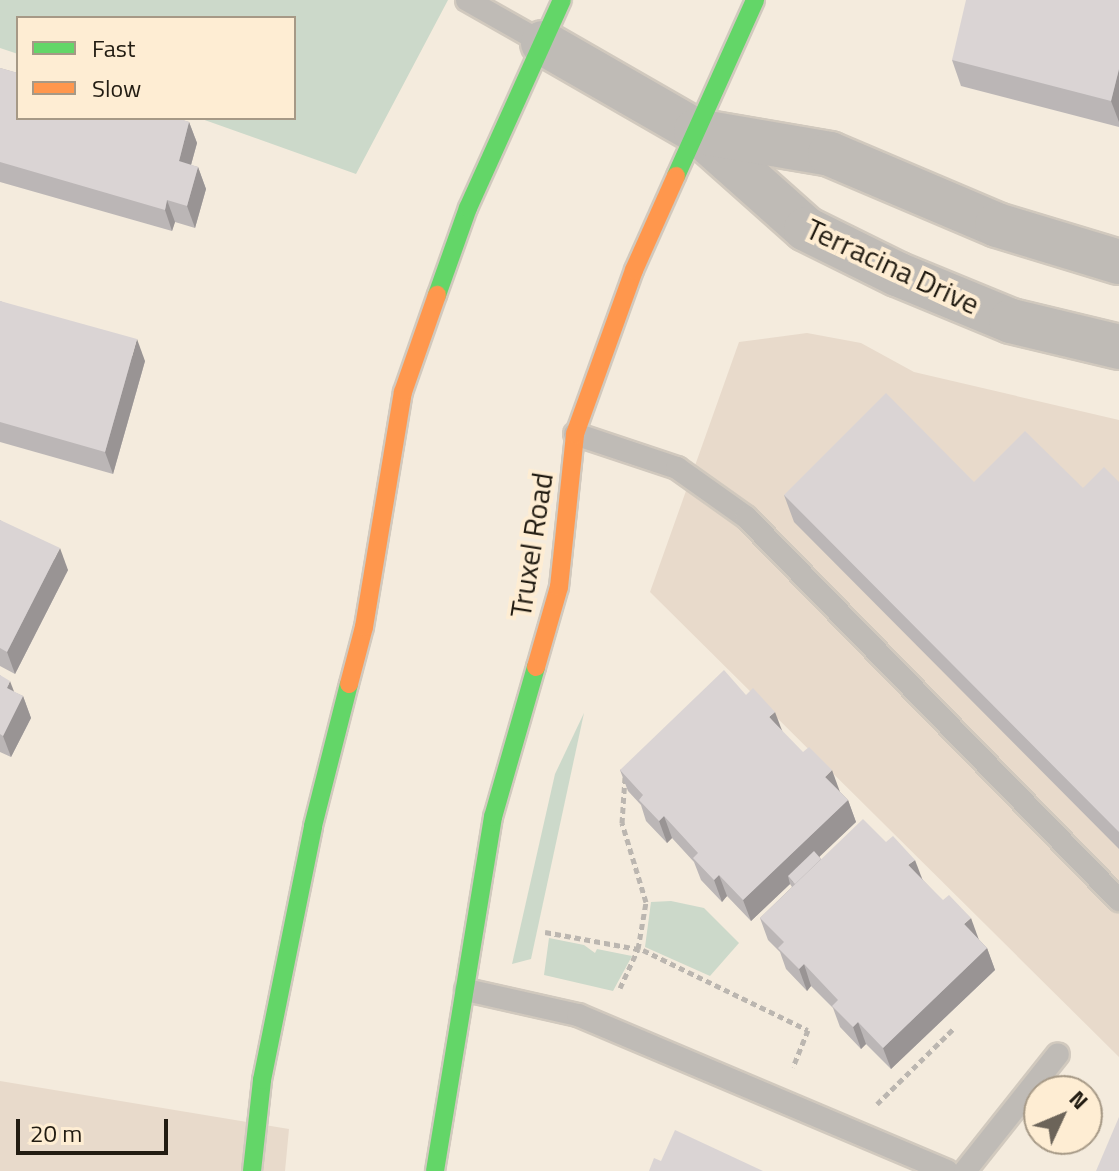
<!DOCTYPE html>
<style>
body{margin:0}
#map{position:relative;width:1119px;height:1171px;overflow:hidden;background:#f4ebdd;font-family:"Titillium Web",sans-serif}
div>[style]{position:absolute}
[style*='--x']{left:calc(var(--x)*1px);top:calc(var(--y)*1px);width:calc(var(--w)*1px);rotate:calc(var(--a)*1deg)}
.commercial>*{inset:0;background:#e8dacb}
.green>*{inset:0;background:#ccd9ca}
.path>*{height:5px;margin-top:-2.5px;transform-origin:0;background:repeating-linear-gradient(90deg,#bbb6b0 0 6px,transparent 0 10px)}
.roads{filter:drop-shadow(2px 0 #d1c9be) drop-shadow(-2px 0 #d1c9be) drop-shadow(0 2px #d1c9be) drop-shadow(0 -2px #d1c9be)}
.lane>*{height:22px;margin:-11px;padding:0 11px;transform-origin:11px;border-radius:11px;background:#bfbbb6}
.street>*{height:44px;margin:-22px;padding:0 22px;transform-origin:22px;border-radius:22px;background:#bfbbb6}
.fast>*{height:18px;margin:-9px;padding:0 9px;transform-origin:9px;border-radius:9px;background:#63d668}
.slow>*{height:18px;margin:-9px;padding:0 9px;transform-origin:9px;border-radius:9px;background:#ff974d}
.wall>*{inset:0;background:#bbb6b6}
.shaded-wall>*{inset:0;background:#999494}
.building>*{inset:0;background:#dad4d4}
span{translate:-50% -50%;white-space:nowrap;text-align:center;line-height:1.15;-webkit-text-stroke:8px #feedd3;paint-order:stroke}
.street-label{font-size:30px;color:#221c12}
.legend{position:absolute;left:16px;top:16px;width:280px;height:104px;box-sizing:border-box;background:#feedd3;border:2px solid #a69986;margin:0;padding:10px 14px;list-style:none;font-size:24px;color:#221c12}
.legend li{display:flex;align-items:center;gap:16px;height:40px}
.legend b{width:40px;border:2px solid #a69986}
.north{position:absolute;left:1023px;top:1075px;width:80px;height:80px;box-sizing:border-box;background:#feedd3;border:2px solid #a69986;border-radius:50%;rotate:46deg;font-size:22px;font-weight:700;line-height:32px;text-align:center;color:#221c12}
.north::after{content:'';display:block;margin:auto;width:28px;height:36px;background:#6c6459;clip-path:polygon(50% 0,100% 100%,50% 72%,0 100%)}
.scale{position:absolute;left:16px;top:1119px;width:152px;height:36px;box-sizing:border-box;border:4px solid #221c12;border-top:0;padding-left:10px;font-size:24px;line-height:28px;white-space:nowrap;color:#221c12;-webkit-text-stroke:6px #feedd3;paint-order:stroke}
</style>
<div id="map">
<div class="commercial">
<i style="clip-path:polygon(807px 333px,861px 343px,914px 372px,1119px 420px,1119px 1057px,650px 592px,739px 342px)"></i>
<i style="clip-path:polygon(0 1081px,289px 1129px,285px 1171px,0 1171px)"></i>
</div>
<div class="green">
<i style="clip-path:polygon(0 0,448px 0,356px 174px,199px 118px,294px 118px,294px 18px,18px 18px,18px 54px,0 48px)"></i>
<i style="clip-path:polygon(584px 713px,531px 959px,512px 964px,555px 774px)"></i>
<i style="clip-path:polygon(671px 901px,704px 908px,739px 943px,710px 976px,645px 947px,651px 902px)"></i>
<i style="clip-path:polygon(549px 938px,584px 945px,595px 953px,597px 949px,632px 956px,613px 991px,544px 975px)"></i>
</div>
<div class="path">
<i style="--x:545;--y:932;--w:100;--a:10.4"></i>
<i style="--x:643;--y:950;--w:183;--a:25.9"></i>
<i style="--x:808;--y:1030;--w:40;--a:112"></i>
<i style="--x:620;--y:988;--w:43;--a:-65.2"></i>
<i style="--x:638;--y:949;--w:48;--a:-80.3"></i>
<i style="--x:646;--y:902;--w:83;--a:-106.9"></i>
<i style="--x:622;--y:823;--w:46;--a:-86.3"></i>
<i style="--x:877;--y:1104;--w:108;--a:-44.6"></i>
</div>
<div class="roads">
<div class="lane">
<i style="--x:467;--y:0;--w:87;--a:29.5"></i>
<i style="--x:575;--y:434;--w:108;--a:18.4"></i>
<i style="--x:677;--y:468;--w:85;--a:35.4"></i>
<i style="--x:746;--y:517;--w:535;--a:45.76"></i>
<i style="--x:466;--y:990;--w:115;--a:12.6"></i>
<i style="--x:578;--y:1015;--w:401;--a:22.9"></i>
<i style="--x:965;--y:1171;--w:149;--a:-51.5"></i>
</div>
<div class="street">
<i style="--x:543;--y:43;--w:177;--a:29.9"></i>
<i style="--x:696;--y:131;--w:147;--a:41.7"></i>
<i style="--x:806;--y:229;--w:102;--a:26.3"></i>
<i style="--x:897;--y:274;--w:123;--a:22.4"></i>
<i style="--x:1011;--y:321;--w:111;--a:13.5"></i>
<i style="--x:696;--y:131;--w:136;--a:9.7"></i>
<i style="--x:830;--y:154;--w:181;--a:23"></i>
<i style="--x:997;--y:225;--w:127;--a:16.9"></i>
</div>
<div class="fast">
<i style="--x:676;--y:176;--w:193;--a:-65.8"></i>
<i style="--x:437;--y:295;--w:92;--a:-70.4"></i>
<i style="--x:468;--y:208;--w:228;--a:-65.7"></i>
<i style="--x:252;--y:1171;--w:92;--a:-83.7"></i>
<i style="--x:262;--y:1080;--w:259;--a:-78.6"></i>
<i style="--x:313;--y:826;--w:146;--a:-75.8"></i>
<i style="--x:435;--y:1171;--w:359;--a:-80.7"></i>
<i style="--x:493;--y:817;--w:156;--a:-74"></i>
</div>
<div class="slow">
<i style="--x:536;--y:667;--w:83;--a:-74"></i>
<i style="--x:559;--y:587;--w:154;--a:-84"></i>
<i style="--x:575;--y:434;--w:174;--a:-70.2"></i>
<i style="--x:634;--y:270;--w:103;--a:-65.9"></i>
<i style="--x:349;--y:684;--w:59;--a:-75.3"></i>
<i style="--x:364;--y:627;--w:238;--a:-80.6"></i>
<i style="--x:403;--y:392;--w:103;--a:-70.7"></i>
</div>
</div>
<div class="wall">
<i style="clip-path:polygon(1119px 0,1119px 127px,961px 86px,952px 60px)"></i>
<i style="clip-path:polygon(0 68px,189px 122px,197px 143px,191px 165px,198px 167px,206px 189px,195px 228px,175px 222px,172px 231px,0 182px)"></i>
<i style="clip-path:polygon(0 301px,145px 361px,113px 474px,0 442px)"></i>
<i style="clip-path:polygon(974px 482px,1083px 488px,1119px 482px,1119px 849px,794px 522px,784px 495px)"></i>
<i style="clip-path:polygon(0 520px,68px 570px,15px 674px,0 666px)"></i>
<i style="clip-path:polygon(0 675px,14px 692px,23px 696px,31px 718px,11px 757px,0 752px)"></i>
<i style="clip-path:polygon(746px 695px,848px 800px,856px 822px,819px 856px,821px 859px,922px 879px,987px 948px,995px 970px,891px 1069px,866px 1044px,861px 1049px,840px 1027px,833px 1008px,811px 986px,807px 991px,786px 969px,780px 952px,768px 940px,760px 918px,792px 887px,790px 884px,751px 921px,727px 896px,722px 902px,701px 880px,694px 862px,672px 838px,667px 843px,646px 821px,641px 805px,628px 791px,620px 770px)"></i>
</div>
<div class="shaded-wall">
<i style="clip-path:polygon(1119px 69px,1119px 122px,1111px 101px)"></i>
<i style="clip-path:polygon(189px 122px,197px 143px,186px 183px,179px 161px)"></i>
<i style="clip-path:polygon(198px 167px,206px 189px,195px 228px,187px 206px)"></i>
<i style="clip-path:polygon(167px 200px,175px 222px,172px 231px,165px 210px)"></i>
<i style="clip-path:polygon(137px 339px,145px 361px,113px 474px,105px 452px)"></i>
<i style="clip-path:polygon(60px 548px,68px 570px,15px 674px,7px 652px)"></i>
<i style="clip-path:polygon(10px 681px,18px 702px,7px 688px)"></i>
<i style="clip-path:polygon(23px 696px,31px 718px,11px 757px,3px 736px)"></i>
<i style="clip-path:polygon(775px 712px,783px 733px,769px 717px)"></i>
<i style="clip-path:polygon(832px 770px,840px 792px,825px 777px)"></i>
<i style="clip-path:polygon(848px 800px,856px 822px,793px 882px,788px 876px,790px 884px,751px 921px,743px 900px)"></i>
<i style="clip-path:polygon(664px 816px,672px 838px,667px 843px,659px 821px)"></i>
<i style="clip-path:polygon(915px 860px,923px 881px,908px 865px)"></i>
<i style="clip-path:polygon(719px 875px,727px 896px,722px 902px,714px 880px)"></i>
<i style="clip-path:polygon(971px 918px,979px 940px,964px 924px)"></i>
<i style="clip-path:polygon(987px 948px,995px 970px,891px 1069px,883px 1048px)"></i>
<i style="clip-path:polygon(804px 964px,811px 986px,807px 991px,799px 969px)"></i>
<i style="clip-path:polygon(858px 1022px,866px 1044px,861px 1049px,853px 1027px)"></i>
</div>
<div class="building">
<i style="clip-path:polygon(966px 0,1119px 0,1119px 69px,1111px 101px,952px 60px)"></i>
<i style="clip-path:polygon(0 68px,18px 73px,18px 118px,177px 118px,189px 122px,179px 161px,198px 167px,187px 206px,167px 200px,165px 210px,0 162px)"></i>
<i style="clip-path:polygon(0 301px,137px 339px,105px 452px,0 422px)"></i>
<i style="clip-path:polygon(886px 393px,974px 482px,1025px 431px,1083px 488px,1104px 467px,1119px 482px,1119px 832px,784px 495px)"></i>
<i style="clip-path:polygon(0 520px,60px 548px,7px 652px,0 648px)"></i>
<i style="clip-path:polygon(724px 670px,746px 695px,753px 688px,775px 712px,769px 717px,803px 752px,809px 747px,832px 770px,825px 777px,848px 800px,743px 900px,719px 875px,714px 880px,693px 858px,698px 853px,664px 816px,659px 821px,639px 800px,643px 795px,620px 770px)"></i>
<i style="clip-path:polygon(0 675px,10px 681px,7px 688px,23px 696px,3px 736px,0 734px)"></i>
<i style="clip-path:polygon(863px 819px,886px 842px,893px 836px,915px 860px,908px 865px,943px 900px,949px 895px,971px 918px,964px 924px,987px 948px,883px 1048px,858px 1022px,853px 1027px,832px 1006px,838px 1000px,804px 964px,799px 969px,778px 948px,784px 942px,760px 918px)"></i>
<i style="clip-path:polygon(814px 851px,821px 859px,795px 884px,788px 876px)"></i>
<i style="clip-path:polygon(1119px 1117px,1119px 1171px,1096px 1171px)"></i>
<i style="clip-path:polygon(675px 1130px,763px 1171px,649px 1171px,654px 1158px,661px 1161px)"></i>
</div>
<div class="street-label">
<span style="left:893px;top:266px;rotate:25deg">Terracina Drive</span>
<span style="left:531px;top:545px;rotate:-81deg">Truxel Road</span>
</div>
<ul class="legend">
<li><b style="height:10px;background:#63d668"></b>Fast</li>
<li><b style="height:10px;background:#ff974d"></b>Slow</li>
</ul>
<div class="north">N</div>
<div class="scale">20 m</div>
</div>
